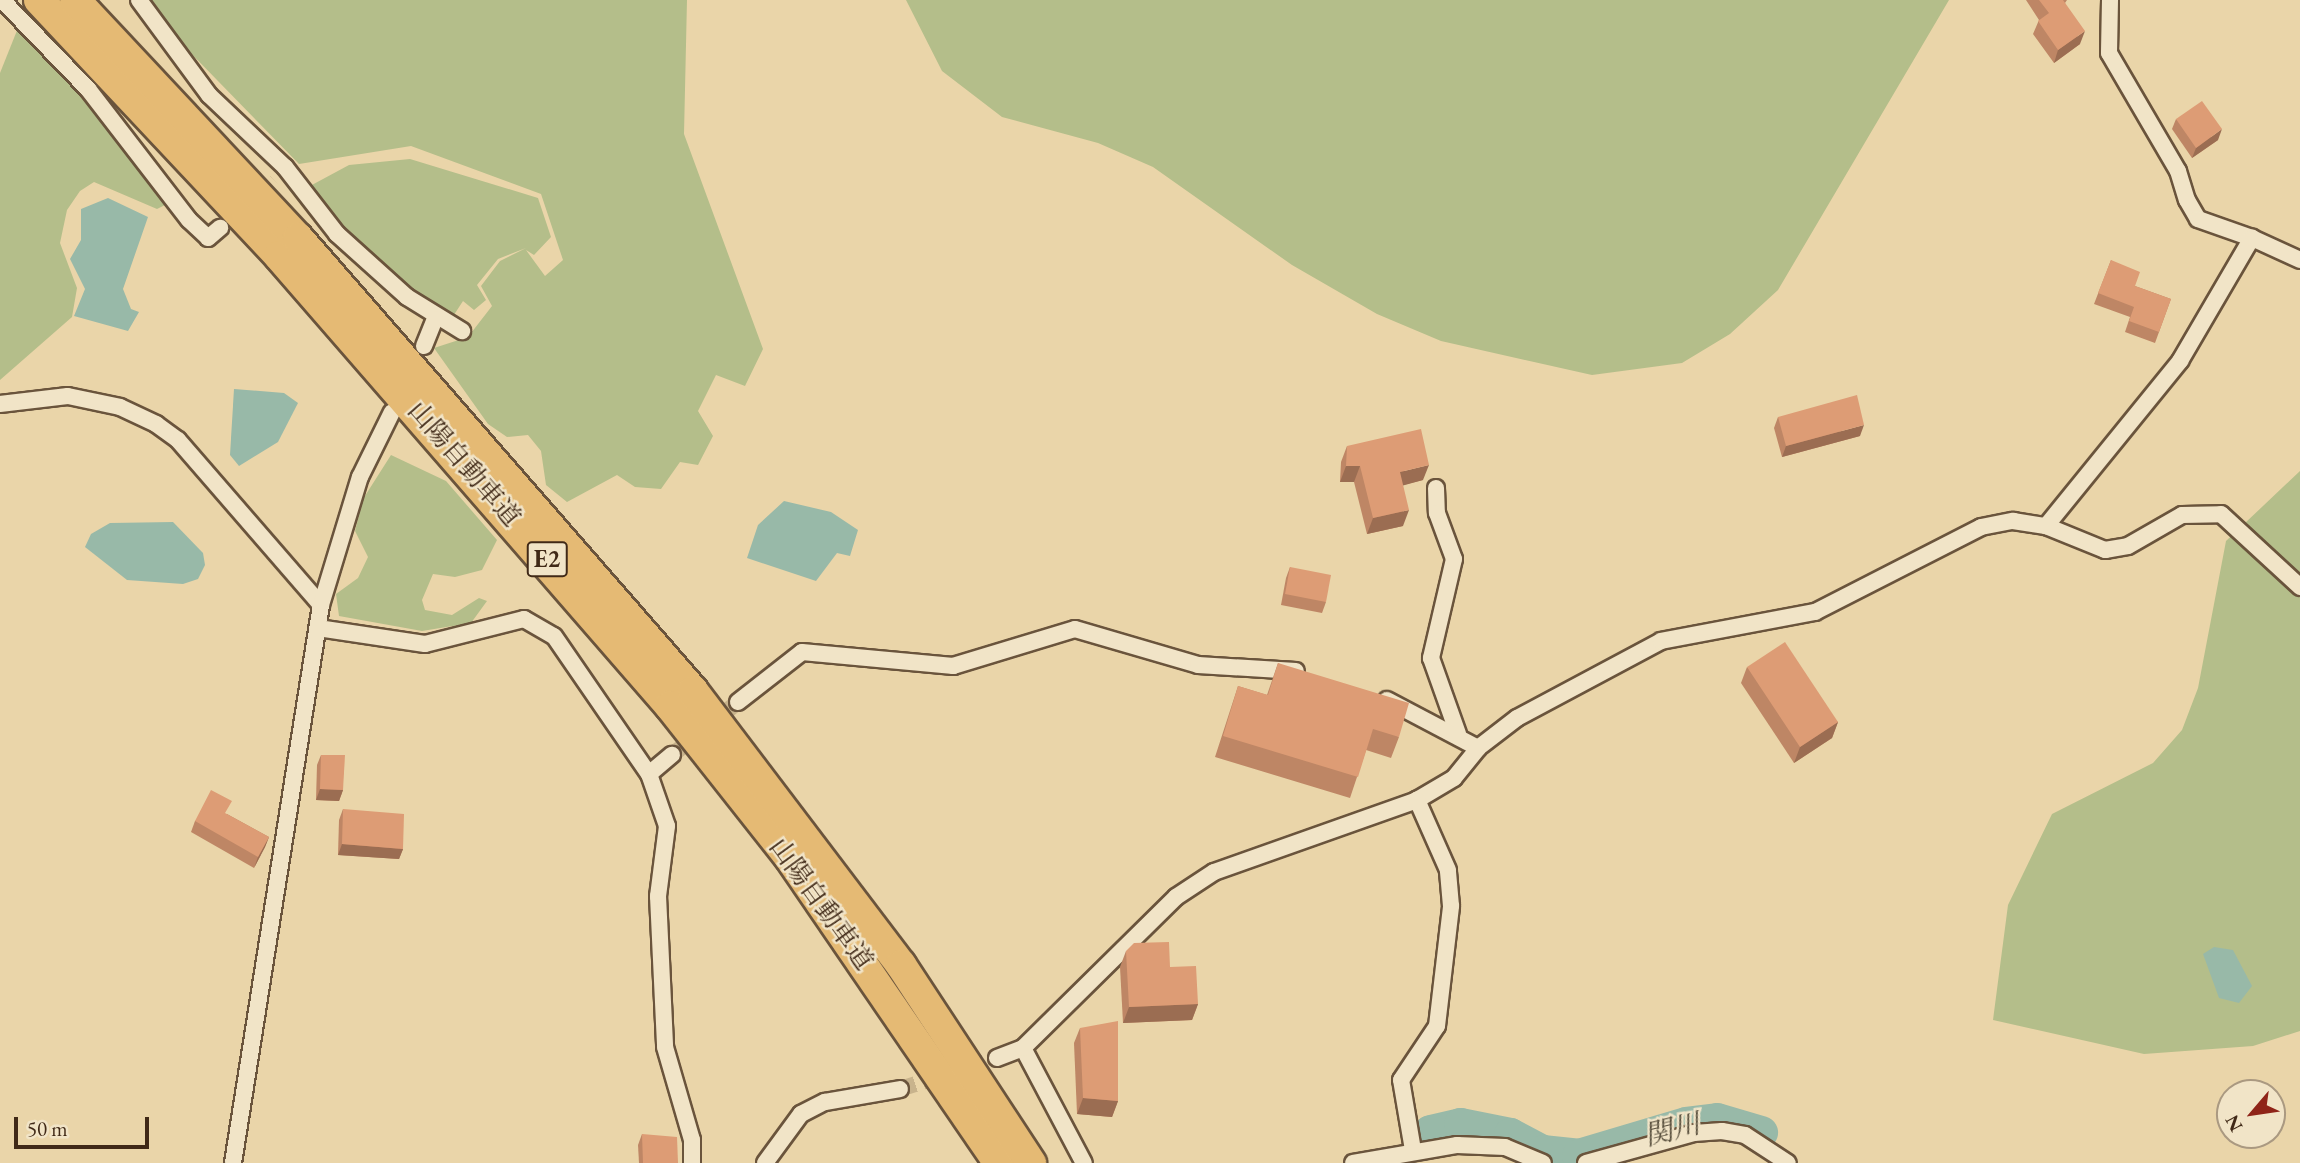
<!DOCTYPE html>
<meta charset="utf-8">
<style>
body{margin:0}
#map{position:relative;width:2300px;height:1163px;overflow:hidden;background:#ead5a9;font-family:"EB Garamond","Noto Serif JP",serif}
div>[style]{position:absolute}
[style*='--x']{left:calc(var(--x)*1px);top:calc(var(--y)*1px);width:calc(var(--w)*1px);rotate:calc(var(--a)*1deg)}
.green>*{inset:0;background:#b4be8a}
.water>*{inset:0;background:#98b9a8}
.river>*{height:33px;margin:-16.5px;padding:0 16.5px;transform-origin:16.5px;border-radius:16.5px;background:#98b9a8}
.minor-tunnel>*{height:16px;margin-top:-8px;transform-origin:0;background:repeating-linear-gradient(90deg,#c8b38c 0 16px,transparent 0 24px)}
.roads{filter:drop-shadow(2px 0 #6a543c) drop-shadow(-2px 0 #6a543c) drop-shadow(0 2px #6a543c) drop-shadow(0 -2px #6a543c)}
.minor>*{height:16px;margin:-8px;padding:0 8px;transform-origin:8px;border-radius:8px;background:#f1e4c7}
.motorway>*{height:30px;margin:-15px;padding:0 15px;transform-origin:15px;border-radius:15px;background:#e5ba74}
.wall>*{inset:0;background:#be8665}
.shaded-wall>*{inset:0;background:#9b6d52}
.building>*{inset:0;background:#dd9c75}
span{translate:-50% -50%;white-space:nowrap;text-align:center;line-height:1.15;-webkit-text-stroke:5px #f1e4c7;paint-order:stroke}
.shield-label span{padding:2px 5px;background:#f1e4c7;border:2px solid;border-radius:5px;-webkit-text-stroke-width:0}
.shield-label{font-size:24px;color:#402917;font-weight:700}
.street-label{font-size:26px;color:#402917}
.water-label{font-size:28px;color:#564d3b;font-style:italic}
.north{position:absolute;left:2216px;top:1079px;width:70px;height:70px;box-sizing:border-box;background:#f1e4c7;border:2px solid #aa9981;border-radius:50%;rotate:241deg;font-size:19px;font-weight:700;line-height:28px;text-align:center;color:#402917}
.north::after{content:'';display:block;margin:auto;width:24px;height:32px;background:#8f2418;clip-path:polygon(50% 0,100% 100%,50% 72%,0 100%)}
.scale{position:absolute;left:14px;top:1117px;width:135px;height:32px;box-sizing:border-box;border:4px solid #402917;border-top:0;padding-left:9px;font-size:21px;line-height:24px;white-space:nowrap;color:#402917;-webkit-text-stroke:5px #f1e4c7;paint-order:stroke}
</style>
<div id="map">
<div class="green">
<i style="clip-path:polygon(139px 0,687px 0,684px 134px,763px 349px,745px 386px,716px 375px,698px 411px,713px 436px,698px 465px,680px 462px,661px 489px,635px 487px,617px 475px,567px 502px,546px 485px,541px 451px,528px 435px,507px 437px,488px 424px,434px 348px,468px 337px,492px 306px,481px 286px,500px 261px,526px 248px,498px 259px,477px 285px,486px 300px,474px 310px,463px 301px,450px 321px,419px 303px,339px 230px,310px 186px,349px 165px,410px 159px,538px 198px,551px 237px,534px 255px,526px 250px,545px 276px,563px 260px,541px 194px,411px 146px,299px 164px)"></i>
<i style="clip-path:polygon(906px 0,1949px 0,1778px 290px,1730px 334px,1682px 363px,1592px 375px,1441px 341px,1377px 314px,1292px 265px,1153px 167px,1098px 143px,1002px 117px,942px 71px)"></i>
<i style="clip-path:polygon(20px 23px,65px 66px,167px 204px,157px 209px,94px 182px,80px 191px,67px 210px,60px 243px,77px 288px,72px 317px,0 380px,0 73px)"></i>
<i style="clip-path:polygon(391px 455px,446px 481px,497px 540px,482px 570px,455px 577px,433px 574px,422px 600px,425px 610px,452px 615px,479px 598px,487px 601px,471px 623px,422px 631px,339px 616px,336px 594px,358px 578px,368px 557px,355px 531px,363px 499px)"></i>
<i style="clip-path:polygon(2300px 471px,2300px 1031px,2253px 1046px,2144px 1054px,1993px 1020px,2008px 905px,2052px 814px,2153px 763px,2182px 730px,2198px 688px,2226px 541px)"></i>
</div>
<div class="water">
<i style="clip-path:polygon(108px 198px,148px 217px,123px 289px,131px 309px,139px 312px,128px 331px,74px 316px,85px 289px,70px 259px,81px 240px,81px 209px)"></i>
<i style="clip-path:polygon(234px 389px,284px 393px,298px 403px,278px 442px,239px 466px,230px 455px)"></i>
<i style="clip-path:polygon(784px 501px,831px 512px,858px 530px,850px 556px,837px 553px,816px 581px,747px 558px,758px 525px)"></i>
<i style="clip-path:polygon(173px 522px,203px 553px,205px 565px,198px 579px,183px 584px,127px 580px,85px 547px,91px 534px,110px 523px)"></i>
<i style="clip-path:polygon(2214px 947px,2233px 950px,2252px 986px,2239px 1003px,2219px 998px,2203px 954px)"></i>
</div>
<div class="river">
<i style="--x:1428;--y:1138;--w:7;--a:-74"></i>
<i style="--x:1430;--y:1131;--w:31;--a:-13"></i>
<i style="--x:1460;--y:1124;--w:51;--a:11.3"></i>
<i style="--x:1510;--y:1134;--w:36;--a:28"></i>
<i style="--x:1542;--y:1151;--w:36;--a:6"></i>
<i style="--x:1578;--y:1155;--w:113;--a:-16.5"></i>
<i style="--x:1686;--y:1123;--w:31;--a:-7"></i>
<i style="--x:1717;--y:1119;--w:46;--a:16.5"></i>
</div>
<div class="minor-tunnel">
<i style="--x:220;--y:228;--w:72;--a:-42.2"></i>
<i style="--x:672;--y:755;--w:85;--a:-38.8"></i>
<i style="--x:900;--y:1089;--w:102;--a:-17.7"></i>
</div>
<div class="roads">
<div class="minor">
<i style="--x:2;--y:0;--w:124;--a:46"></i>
<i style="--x:88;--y:89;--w:165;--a:52.4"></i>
<i style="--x:189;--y:220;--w:26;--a:43"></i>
<i style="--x:208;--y:238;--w:16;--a:-40"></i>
<i style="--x:139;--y:0;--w:118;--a:53.6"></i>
<i style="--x:209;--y:95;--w:105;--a:43.5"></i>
<i style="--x:285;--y:167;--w:85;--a:52.2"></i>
<i style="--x:337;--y:234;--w:94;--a:42"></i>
<i style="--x:407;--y:297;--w:65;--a:31.7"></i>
<i style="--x:2110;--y:0;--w:53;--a:91.1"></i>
<i style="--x:2109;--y:53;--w:137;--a:59.7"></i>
<i style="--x:2178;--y:171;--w:30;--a:73"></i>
<i style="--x:2187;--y:200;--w:22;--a:60"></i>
<i style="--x:2198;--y:219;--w:57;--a:19.4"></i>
<i style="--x:424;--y:346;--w:29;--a:-68"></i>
<i style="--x:0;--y:404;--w:68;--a:-6.7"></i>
<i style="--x:68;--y:396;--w:53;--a:11.9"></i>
<i style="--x:120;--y:407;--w:40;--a:25"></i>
<i style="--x:156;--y:424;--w:27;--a:36"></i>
<i style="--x:178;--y:440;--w:218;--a:49.1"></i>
<i style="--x:1436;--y:488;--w:25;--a:88"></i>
<i style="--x:1437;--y:513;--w:49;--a:69.7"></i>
<i style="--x:1454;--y:559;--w:102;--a:103.1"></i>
<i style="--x:1431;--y:658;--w:81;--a:70.4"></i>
<i style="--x:2046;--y:526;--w:213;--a:-50.9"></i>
<i style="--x:2180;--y:361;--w:143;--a:-59.7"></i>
<i style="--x:2252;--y:238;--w:53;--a:24.6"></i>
<i style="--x:318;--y:628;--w:108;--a:8.5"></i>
<i style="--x:425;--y:644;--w:102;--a:-14.2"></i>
<i style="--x:524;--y:619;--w:34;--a:30"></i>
<i style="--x:554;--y:636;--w:168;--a:55.5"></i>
<i style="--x:649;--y:774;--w:55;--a:70.9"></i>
<i style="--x:667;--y:826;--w:71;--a:97.3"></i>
<i style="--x:658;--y:896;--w:151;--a:87.3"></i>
<i style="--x:665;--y:1047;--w:97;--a:73.8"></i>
<i style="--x:692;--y:1140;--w:23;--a:90"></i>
<i style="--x:1387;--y:700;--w:103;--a:27.8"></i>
<i style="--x:738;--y:702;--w:81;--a:-38"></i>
<i style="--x:802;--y:652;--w:152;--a:5.3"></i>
<i style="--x:953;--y:666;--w:127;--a:-16.9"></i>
<i style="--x:1075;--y:629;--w:128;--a:16.3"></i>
<i style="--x:1198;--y:665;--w:98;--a:3.5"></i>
<i style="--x:649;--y:774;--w:30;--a:-40"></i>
<i style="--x:1023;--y:1048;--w:130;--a:62.1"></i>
<i style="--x:997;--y:1058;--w:28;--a:-21"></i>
<i style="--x:1023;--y:1048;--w:215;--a:-44.6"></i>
<i style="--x:1176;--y:897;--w:45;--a:-33.3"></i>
<i style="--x:1214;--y:872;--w:215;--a:-19.5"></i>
<i style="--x:1417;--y:800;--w:43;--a:-30.7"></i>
<i style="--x:1454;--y:778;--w:38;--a:-51"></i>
<i style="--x:1478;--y:748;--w:49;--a:-37.6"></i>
<i style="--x:1517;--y:718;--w:163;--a:-28.1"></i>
<i style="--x:1661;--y:641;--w:157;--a:-10.7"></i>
<i style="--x:1815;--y:612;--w:186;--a:-27.1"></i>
<i style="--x:1981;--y:527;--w:33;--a:-11"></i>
<i style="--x:2013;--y:521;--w:33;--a:9"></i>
<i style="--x:2046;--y:526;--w:64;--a:22.1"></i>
<i style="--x:2105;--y:550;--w:23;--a:-10"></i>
<i style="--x:2128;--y:546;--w:62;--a:-29.9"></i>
<i style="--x:2182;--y:515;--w:39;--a:-1"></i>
<i style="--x:2221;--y:514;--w:108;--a:42.7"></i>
<i style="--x:1413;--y:1150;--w:71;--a:-99.7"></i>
<i style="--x:1401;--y:1080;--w:65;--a:-56.3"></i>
<i style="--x:1437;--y:1026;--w:121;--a:-83.3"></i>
<i style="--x:1451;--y:906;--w:36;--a:-95"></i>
<i style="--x:1448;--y:870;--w:77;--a:-113.9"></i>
<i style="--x:233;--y:1163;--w:565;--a:-81.04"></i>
<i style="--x:321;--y:605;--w:134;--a:-73.1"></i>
<i style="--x:360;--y:477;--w:72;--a:-63.8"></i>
<i style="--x:765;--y:1163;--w:61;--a:-53.7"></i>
<i style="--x:801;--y:1114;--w:27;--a:-27"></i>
<i style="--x:825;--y:1102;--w:76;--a:-9.8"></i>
<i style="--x:1353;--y:1163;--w:106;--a:-9.8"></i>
<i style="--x:1457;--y:1145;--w:48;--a:2.4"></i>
<i style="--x:1505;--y:1147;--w:41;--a:22.8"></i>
<i style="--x:1586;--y:1163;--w:112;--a:-15.5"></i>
<i style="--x:1694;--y:1133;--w:28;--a:-4"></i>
<i style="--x:1722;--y:1131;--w:23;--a:10"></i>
<i style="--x:1745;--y:1135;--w:51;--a:33.1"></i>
</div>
<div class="motorway">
<i style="--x:39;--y:0;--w:351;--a:46.8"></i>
<i style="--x:279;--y:256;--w:596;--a:49.01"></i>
<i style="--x:670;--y:706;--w:194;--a:51.7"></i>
<i style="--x:790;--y:858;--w:370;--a:55.6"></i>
<i style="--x:75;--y:0;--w:326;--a:46.9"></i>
<i style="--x:298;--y:238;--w:601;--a:48.91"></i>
<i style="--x:693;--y:691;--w:344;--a:52.8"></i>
<i style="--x:901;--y:965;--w:237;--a:56.7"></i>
</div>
</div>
<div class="wall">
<i style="clip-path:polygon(2026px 0,2067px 0,2065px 3px,2080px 44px,2054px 63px,2033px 34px,2039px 20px)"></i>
<i style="clip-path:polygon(2176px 119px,2218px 140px,2192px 158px,2172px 129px)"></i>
<i style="clip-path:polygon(2111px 260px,2135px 286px,2171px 299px,2155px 343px,2125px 332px,2130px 317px,2094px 304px)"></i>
<i style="clip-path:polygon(1778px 417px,1860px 436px,1782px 457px,1774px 428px)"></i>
<i style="clip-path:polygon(1347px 446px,1423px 480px,1403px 485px,1403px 526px,1367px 534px,1354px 482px,1340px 482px,1341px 462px)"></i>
<i style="clip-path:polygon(1290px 567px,1326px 602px,1322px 613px,1281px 605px,1286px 578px)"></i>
<i style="clip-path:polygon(1278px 663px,1399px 737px,1391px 758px,1366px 750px,1350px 798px,1215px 757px,1238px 686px,1267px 695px)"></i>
<i style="clip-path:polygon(1747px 667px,1838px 722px,1832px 738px,1794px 763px,1741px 683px)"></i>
<i style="clip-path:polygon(321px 755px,343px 790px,339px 801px,316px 800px,317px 765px)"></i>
<i style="clip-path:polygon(343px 809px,403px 849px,399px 859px,338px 855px,339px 820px)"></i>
<i style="clip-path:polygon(227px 814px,269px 837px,265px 847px,254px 868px,191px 832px,195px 821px)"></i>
<i style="clip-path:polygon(1126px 951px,1170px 967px,1198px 1004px,1192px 1020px,1123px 1023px,1120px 967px)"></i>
<i style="clip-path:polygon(1080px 1028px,1118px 1101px,1112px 1117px,1077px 1114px,1074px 1043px)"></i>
<i style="clip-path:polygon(642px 1134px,678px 1163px,639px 1163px,638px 1145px)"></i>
</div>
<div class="shaded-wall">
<i style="clip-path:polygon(2085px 31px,2080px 44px,2054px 63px,2058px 50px)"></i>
<i style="clip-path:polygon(2222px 129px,2218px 140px,2192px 158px,2196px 148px)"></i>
<i style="clip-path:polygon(1864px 425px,1860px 436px,1782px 457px,1786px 446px)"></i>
<i style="clip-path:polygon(1429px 465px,1423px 480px,1394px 488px,1400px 472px)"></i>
<i style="clip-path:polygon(1346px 466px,1360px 466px,1354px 482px,1340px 482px)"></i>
<i style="clip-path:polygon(1409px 510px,1403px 526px,1367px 534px,1373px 518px)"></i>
<i style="clip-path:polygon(1838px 722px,1832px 738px,1794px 763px,1800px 747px)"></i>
<i style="clip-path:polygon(320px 789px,343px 790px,339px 801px,316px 800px)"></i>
<i style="clip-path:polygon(269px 837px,265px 847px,254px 868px,258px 857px)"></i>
<i style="clip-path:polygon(342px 844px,403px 849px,399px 859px,338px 855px)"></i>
<i style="clip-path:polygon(1198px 1004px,1192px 1020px,1123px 1023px,1129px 1007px)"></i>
<i style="clip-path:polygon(1083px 1098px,1118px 1101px,1112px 1117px,1077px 1114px)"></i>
</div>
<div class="building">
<i style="clip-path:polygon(2039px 0,2063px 0,2085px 31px,2058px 50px,2038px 21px,2049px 13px)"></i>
<i style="clip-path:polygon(2202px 101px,2222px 129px,2196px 148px,2176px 119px)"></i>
<i style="clip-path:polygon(2111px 260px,2140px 272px,2135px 286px,2171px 299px,2159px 332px,2129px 321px,2134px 307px,2098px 293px)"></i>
<i style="clip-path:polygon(1857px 395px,1864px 425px,1786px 446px,1778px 417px)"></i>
<i style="clip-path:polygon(1421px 429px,1429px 465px,1400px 472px,1409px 510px,1373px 518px,1360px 466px,1346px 466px,1347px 446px)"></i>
<i style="clip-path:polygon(1290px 567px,1331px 575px,1326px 602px,1285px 594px)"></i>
<i style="clip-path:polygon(1785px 642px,1838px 722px,1800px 747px,1747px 667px)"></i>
<i style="clip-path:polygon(1278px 663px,1409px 703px,1399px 737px,1373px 729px,1358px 777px,1223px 736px,1238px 686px,1268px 695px)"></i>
<i style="clip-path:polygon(321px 755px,345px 755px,343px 790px,320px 789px)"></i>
<i style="clip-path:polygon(211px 790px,232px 801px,225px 813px,269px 837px,258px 857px,195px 821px)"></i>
<i style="clip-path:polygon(343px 809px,404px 814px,403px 849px,342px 844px)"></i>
<i style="clip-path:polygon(1169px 942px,1170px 967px,1196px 966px,1198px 1004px,1129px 1007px,1126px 951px,1134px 943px)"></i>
<i style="clip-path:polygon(1118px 1021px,1118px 1101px,1083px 1098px,1080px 1028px)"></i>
<i style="clip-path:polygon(642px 1134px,677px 1137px,678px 1163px,643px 1163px)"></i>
</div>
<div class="shield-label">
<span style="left:547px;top:559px">E2</span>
</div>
<div class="street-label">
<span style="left:464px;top:464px;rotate:49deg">山陽自動車道</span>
<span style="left:821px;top:904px;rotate:54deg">山陽自動車道</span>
</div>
<div class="water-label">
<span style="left:1672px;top:1129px;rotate:-14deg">関川</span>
</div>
<div class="north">N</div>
<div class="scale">50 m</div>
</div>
